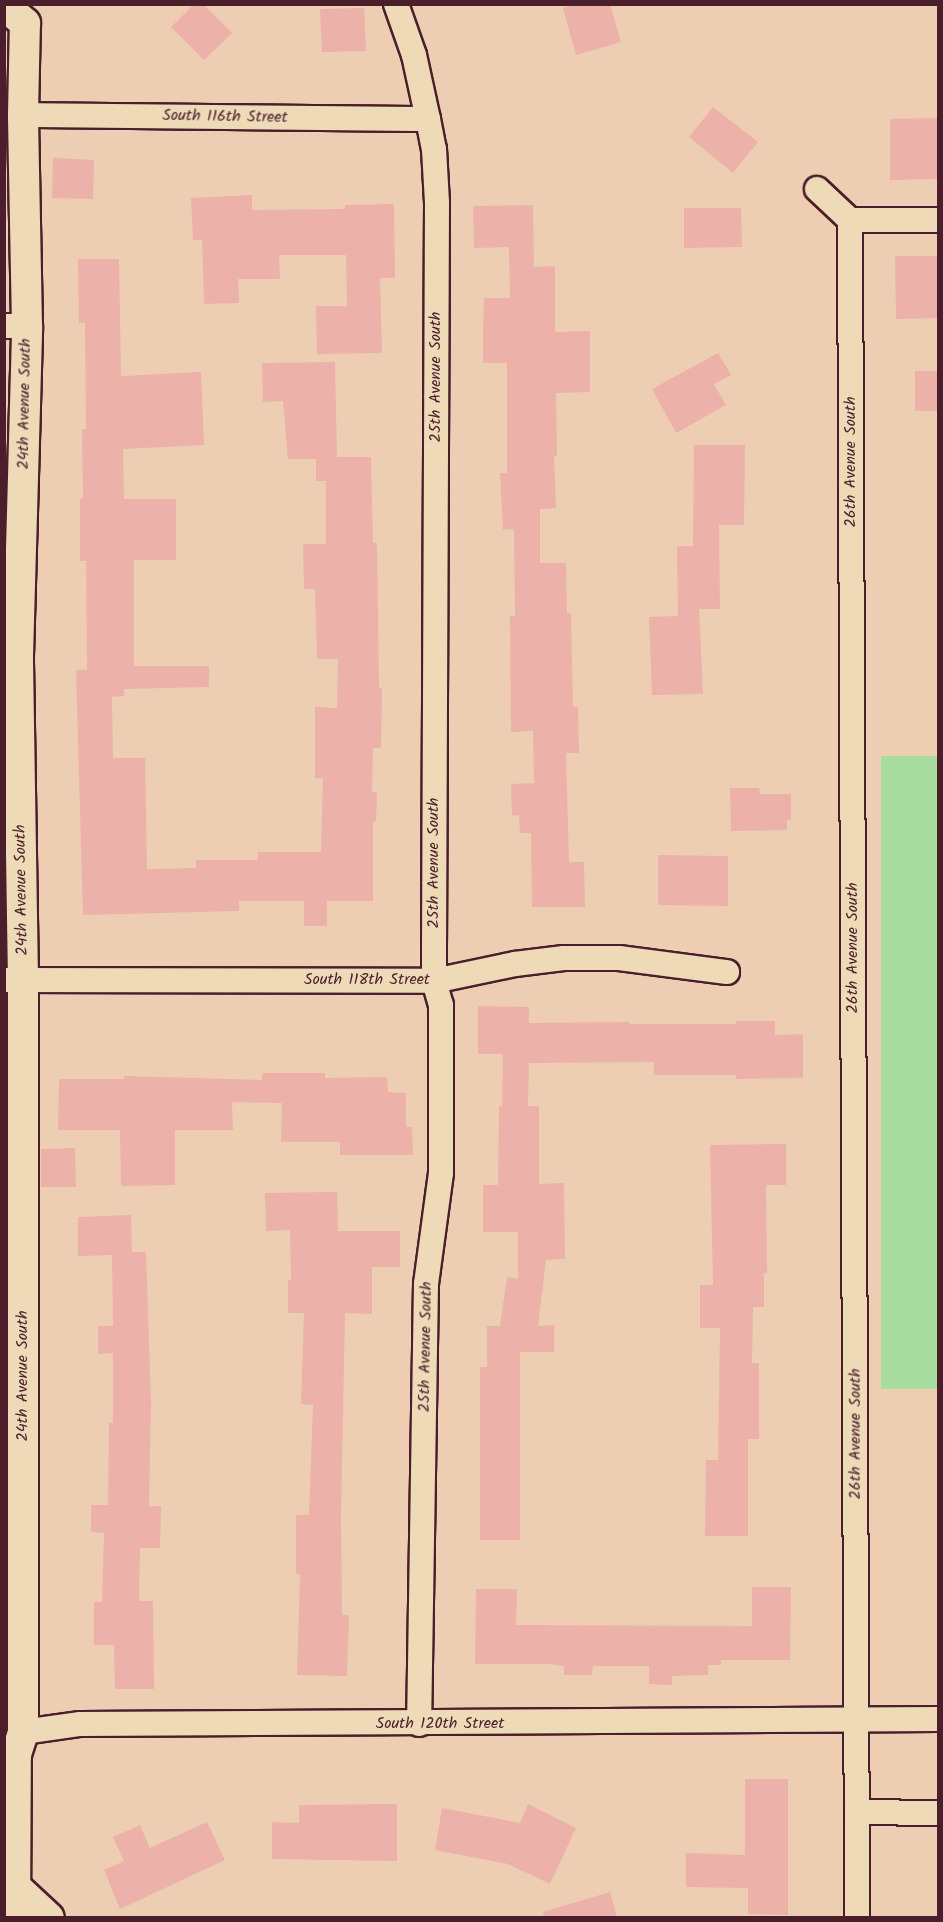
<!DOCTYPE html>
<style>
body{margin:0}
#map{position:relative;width:943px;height:1922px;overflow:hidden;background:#eeceb3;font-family:Kalam,sans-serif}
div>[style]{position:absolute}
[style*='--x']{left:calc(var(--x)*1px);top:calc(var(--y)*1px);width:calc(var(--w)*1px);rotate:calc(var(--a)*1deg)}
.green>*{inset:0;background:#a9dd9f}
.building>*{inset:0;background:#ecb1a8}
.roads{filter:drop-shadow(2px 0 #4a1f2b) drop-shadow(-2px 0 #4a1f2b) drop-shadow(0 2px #4a1f2b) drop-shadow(0 -2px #4a1f2b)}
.minor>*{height:24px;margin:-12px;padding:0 12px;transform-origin:12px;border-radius:12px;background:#efdab8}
.tertiary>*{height:30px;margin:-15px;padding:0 15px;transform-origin:15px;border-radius:15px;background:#efdab8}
span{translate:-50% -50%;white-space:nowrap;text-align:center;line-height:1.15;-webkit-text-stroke:4.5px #efdab8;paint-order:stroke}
.street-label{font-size:16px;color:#4a1f2b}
.frame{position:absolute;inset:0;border:6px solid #4a1f2b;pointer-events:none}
</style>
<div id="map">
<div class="green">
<i style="clip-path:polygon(881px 756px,938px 756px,938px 1389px,881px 1389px)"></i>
</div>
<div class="building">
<i style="clip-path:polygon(194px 4px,203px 4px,232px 33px,204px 60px,171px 27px)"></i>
<i style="clip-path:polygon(575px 4px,610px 4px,621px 42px,576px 55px,563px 8px)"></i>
<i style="clip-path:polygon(364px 8px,366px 51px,322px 52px,320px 9px)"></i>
<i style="clip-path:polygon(713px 107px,758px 142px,733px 173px,689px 137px)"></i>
<i style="clip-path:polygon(939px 118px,939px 179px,890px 180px,890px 119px)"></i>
<i style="clip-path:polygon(53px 158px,94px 160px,93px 199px,52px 198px)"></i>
<i style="clip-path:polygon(252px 195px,252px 210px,345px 209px,345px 205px,394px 204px,395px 278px,380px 278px,382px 353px,317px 354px,316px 306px,347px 306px,346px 255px,279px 255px,280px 279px,238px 279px,239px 303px,204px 304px,202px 240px,193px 240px,191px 198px)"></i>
<i style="clip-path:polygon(533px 205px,534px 267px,555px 266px,555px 332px,590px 331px,590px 392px,556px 393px,557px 456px,554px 456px,556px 508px,540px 509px,540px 563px,566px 563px,567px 613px,571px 613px,573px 707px,578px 707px,579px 753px,566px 753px,569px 862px,584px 862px,585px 907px,532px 907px,531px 833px,520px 833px,519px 815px,512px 816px,511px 784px,534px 783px,533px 731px,511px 732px,510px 616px,515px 616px,514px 529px,503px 530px,500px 473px,507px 473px,507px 363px,483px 363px,483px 333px,484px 298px,510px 298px,509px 247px,474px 248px,473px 206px)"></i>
<i style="clip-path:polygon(684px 208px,741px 208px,742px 247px,684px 248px)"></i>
<i style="clip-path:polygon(895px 256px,939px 256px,939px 318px,896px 319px)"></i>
<i style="clip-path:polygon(78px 259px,119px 259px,121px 376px,201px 372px,204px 445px,123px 449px,124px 499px,176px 499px,176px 560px,134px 560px,134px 666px,209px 666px,209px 687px,124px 689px,124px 696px,112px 697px,113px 758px,145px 758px,147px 869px,196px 868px,196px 860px,258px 860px,258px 852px,321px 852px,323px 778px,315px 778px,315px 707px,337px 708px,338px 659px,317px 659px,315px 589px,304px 589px,303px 544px,326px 544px,326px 481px,316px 481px,316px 459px,288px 459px,283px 401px,263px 402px,262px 363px,335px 362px,337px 457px,371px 457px,373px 543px,377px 543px,379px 688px,382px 688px,381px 748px,373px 748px,372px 792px,377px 792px,376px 822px,373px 822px,373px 901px,327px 901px,327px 926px,304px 926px,304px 901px,239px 901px,239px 911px,83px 915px,76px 670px,87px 670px,86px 561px,80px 561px,80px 498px,83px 499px,82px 429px,86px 429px,85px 323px,79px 323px)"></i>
<i style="clip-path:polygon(718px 353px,731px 375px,714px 384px,726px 405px,676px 433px,652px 389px)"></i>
<i style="clip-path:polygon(915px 371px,939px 371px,939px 411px,915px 411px)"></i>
<i style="clip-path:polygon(694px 445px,745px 445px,744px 525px,719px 525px,720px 609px,699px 609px,703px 694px,652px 695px,649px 617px,678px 616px,677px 546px,693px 546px)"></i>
<i style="clip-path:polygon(730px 788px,759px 788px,760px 794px,791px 794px,791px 820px,787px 820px,787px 830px,731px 831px)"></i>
<i style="clip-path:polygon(658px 855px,728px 856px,728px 906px,658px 905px)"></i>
<i style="clip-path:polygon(478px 1006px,529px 1007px,529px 1023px,629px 1022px,629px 1024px,736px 1024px,736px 1021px,775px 1021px,775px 1035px,803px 1034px,803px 1078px,736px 1079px,736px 1075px,654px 1075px,654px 1062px,529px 1063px,528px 1106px,539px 1106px,539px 1184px,564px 1183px,565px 1259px,546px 1260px,538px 1326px,554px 1325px,554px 1352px,520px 1352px,520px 1540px,480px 1540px,480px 1367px,487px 1367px,487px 1326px,500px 1326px,507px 1277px,518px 1279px,518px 1232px,483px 1232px,483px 1185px,498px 1185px,499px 1106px,502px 1106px,503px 1054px,478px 1054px)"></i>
<i style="clip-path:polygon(262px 1073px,325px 1073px,325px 1078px,387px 1077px,388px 1092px,406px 1093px,406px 1127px,412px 1127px,413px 1155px,340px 1155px,340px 1142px,281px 1142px,282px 1103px,232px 1102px,233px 1130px,175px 1130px,175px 1185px,121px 1186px,120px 1130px,58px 1130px,59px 1079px,124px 1079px,124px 1076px,262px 1080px)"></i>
<i style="clip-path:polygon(786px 1144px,786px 1185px,766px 1185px,767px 1273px,764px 1273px,764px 1307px,753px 1307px,752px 1363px,759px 1363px,759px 1439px,748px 1439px,748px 1536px,705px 1536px,706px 1460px,718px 1460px,720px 1328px,700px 1328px,700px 1285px,713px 1285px,710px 1145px)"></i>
<i style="clip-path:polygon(75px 1148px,76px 1187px,41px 1187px,41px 1149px)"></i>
<i style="clip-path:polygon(337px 1192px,338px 1231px,400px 1231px,400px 1267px,372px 1267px,372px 1314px,345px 1313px,341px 1515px,342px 1615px,349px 1615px,347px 1676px,297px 1675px,300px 1574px,296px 1574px,296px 1515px,309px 1515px,313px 1405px,301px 1404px,304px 1313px,288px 1313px,288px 1280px,291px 1280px,290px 1230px,266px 1231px,265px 1193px)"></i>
<i style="clip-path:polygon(131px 1215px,132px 1252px,146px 1252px,151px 1402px,149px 1506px,161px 1506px,160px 1548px,140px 1548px,139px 1601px,153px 1601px,154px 1689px,115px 1689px,114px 1645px,94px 1645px,94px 1602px,102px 1602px,104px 1533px,91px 1532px,91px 1505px,108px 1505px,109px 1423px,113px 1423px,113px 1353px,98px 1354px,98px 1326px,113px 1326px,112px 1255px,78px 1256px,78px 1217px)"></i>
<i style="clip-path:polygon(752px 1587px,791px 1587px,790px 1660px,721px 1660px,721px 1665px,708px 1665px,708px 1675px,672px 1676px,672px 1685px,649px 1684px,649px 1666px,593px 1666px,592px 1675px,564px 1675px,564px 1666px,548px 1664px,475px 1664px,476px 1589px,517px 1589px,516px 1625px,752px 1626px)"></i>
<i style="clip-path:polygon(745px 1779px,788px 1779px,788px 1915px,748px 1914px,748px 1888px,686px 1887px,686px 1853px,745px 1855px)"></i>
<i style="clip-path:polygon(397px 1804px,397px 1861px,272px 1859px,272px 1822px,299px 1823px,299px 1805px)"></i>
<i style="clip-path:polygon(528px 1804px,576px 1828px,550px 1884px,508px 1864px,435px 1850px,442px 1808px,520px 1823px)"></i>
<i style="clip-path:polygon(207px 1822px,225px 1860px,120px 1909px,104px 1870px,124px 1861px,113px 1837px,140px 1825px,150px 1848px)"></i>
<i style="clip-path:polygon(610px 1892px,617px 1917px,544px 1917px,543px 1912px)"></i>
</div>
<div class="roads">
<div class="minor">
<i style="--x:396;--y:4;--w:54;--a:70.6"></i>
<i style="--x:414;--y:55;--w:66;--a:77.7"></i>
<i style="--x:428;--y:119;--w:31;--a:79"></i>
<i style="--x:434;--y:149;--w:53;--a:86.8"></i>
<i style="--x:437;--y:202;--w:742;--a:90.23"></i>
<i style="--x:434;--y:944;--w:37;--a:90"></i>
<i style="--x:434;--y:981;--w:25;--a:74"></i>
<i style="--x:441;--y:1005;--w:168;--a:90"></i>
<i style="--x:441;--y:1173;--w:112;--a:97.7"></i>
<i style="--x:426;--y:1284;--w:440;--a:90.9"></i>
<i style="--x:23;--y:115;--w:405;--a:0.6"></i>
<i style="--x:817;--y:189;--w:45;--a:43.2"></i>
<i style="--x:850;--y:220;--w:1698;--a:89.76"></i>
<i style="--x:850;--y:220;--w:88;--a:0"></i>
<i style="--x:4;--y:326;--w:23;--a:0"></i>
<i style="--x:4;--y:980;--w:430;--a:0.1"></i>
<i style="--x:434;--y:981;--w:83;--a:-11.9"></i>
<i style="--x:515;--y:964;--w:49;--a:-7"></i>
<i style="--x:564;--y:958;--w:55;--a:0"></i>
<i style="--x:619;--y:958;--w:109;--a:7.4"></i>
<i style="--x:23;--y:1732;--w:58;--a:-8"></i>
<i style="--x:80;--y:1724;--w:858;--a:-0.33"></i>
<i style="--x:857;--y:1812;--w:81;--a:0.7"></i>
</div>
<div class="tertiary">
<i style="--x:4;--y:1767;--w:18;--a:-47"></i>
<i style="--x:16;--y:1754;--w:23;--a:-72"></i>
<i style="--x:23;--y:1732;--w:752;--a:-90"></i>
<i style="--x:23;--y:980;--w:324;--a:-90.9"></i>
<i style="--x:18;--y:656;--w:330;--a:-88.4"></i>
<i style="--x:27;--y:326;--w:211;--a:-91.1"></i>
<i style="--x:23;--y:115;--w:92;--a:-88.8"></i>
<i style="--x:25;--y:23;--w:16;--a:-140"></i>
<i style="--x:7;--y:1879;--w:57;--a:42.9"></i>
<i style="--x:15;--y:1918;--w:164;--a:-89.7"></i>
</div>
</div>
<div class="street-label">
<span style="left:225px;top:117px;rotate:1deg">South 116th Street</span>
<span style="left:436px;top:377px;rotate:-90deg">25th Avenue South</span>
<span style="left:25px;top:404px;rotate:-89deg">24th Avenue South</span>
<span style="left:851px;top:462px;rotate:-90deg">26th Avenue South</span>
<span style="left:434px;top:863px;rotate:-90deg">25th Avenue South</span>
<span style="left:22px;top:890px;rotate:-91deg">24th Avenue South</span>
<span style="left:853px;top:948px;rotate:-90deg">26th Avenue South</span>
<span style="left:367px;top:980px">South 118th Street</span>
<span style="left:426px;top:1347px;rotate:-89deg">25th Avenue South</span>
<span style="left:23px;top:1376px;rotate:-90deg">24th Avenue South</span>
<span style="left:856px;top:1434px;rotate:-90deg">26th Avenue South</span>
<span style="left:440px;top:1724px">South 120th Street</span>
</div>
<div class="frame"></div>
</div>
